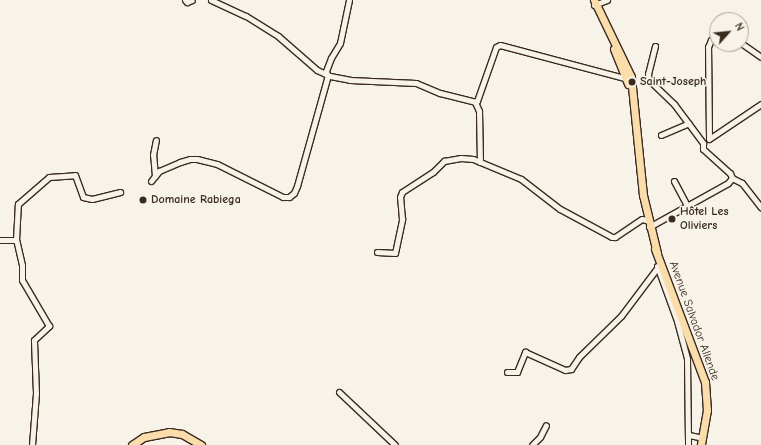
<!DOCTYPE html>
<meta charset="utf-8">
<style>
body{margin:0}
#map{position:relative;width:761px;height:445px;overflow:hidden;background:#f7f3e8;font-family:"Comic Neue",sans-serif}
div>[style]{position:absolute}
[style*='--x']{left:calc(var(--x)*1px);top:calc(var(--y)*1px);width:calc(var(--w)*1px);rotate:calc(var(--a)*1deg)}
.roads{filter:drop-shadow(1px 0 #3b2a1e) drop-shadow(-1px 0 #3b2a1e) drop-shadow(0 1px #3b2a1e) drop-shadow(0 -1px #3b2a1e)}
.minor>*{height:5px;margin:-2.5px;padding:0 2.5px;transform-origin:2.5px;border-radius:2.5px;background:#f7f3e8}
.major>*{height:7px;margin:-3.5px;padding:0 3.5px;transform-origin:3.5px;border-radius:3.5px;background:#fbddab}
.dots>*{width:11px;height:11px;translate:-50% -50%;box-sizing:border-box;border:2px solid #f7f3e8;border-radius:50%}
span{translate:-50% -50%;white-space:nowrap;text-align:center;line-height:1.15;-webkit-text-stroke:3px #f7f3e8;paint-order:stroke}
.poi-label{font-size:12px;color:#3b2a1e;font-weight:700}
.left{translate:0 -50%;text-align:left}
.street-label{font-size:12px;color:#3b2a1e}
.north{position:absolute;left:709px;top:12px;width:40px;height:40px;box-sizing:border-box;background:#f7f3e8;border:1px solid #aca397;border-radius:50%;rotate:63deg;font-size:11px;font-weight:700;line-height:16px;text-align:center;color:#3b2a1e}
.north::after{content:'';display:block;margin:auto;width:14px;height:18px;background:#3b2a1e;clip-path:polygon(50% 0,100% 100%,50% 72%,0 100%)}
</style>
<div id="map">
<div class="roads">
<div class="minor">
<i style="--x:185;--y:0;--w:3;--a:45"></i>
<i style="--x:187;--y:2;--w:5;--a:-22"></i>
<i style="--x:211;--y:0;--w:38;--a:25"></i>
<i style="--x:246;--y:16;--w:38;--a:32"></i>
<i style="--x:278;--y:36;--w:52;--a:41.1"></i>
<i style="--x:317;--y:70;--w:14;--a:25"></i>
<i style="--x:330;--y:76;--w:20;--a:11"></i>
<i style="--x:350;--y:80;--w:66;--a:2.6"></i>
<i style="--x:416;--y:83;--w:26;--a:23"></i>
<i style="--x:440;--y:93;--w:36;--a:14"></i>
<i style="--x:475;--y:102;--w:2;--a:-27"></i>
<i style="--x:477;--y:101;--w:57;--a:-70.6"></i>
<i style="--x:496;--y:47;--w:4;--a:-27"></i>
<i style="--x:500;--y:45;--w:132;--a:14.9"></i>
<i style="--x:594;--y:5;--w:14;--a:-21"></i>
<i style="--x:741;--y:43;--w:24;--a:35"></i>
<i style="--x:655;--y:46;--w:29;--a:104"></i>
<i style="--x:648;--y:74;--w:6;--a:81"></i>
<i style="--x:649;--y:80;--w:35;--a:44"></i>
<i style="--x:674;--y:104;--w:49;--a:53.4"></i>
<i style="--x:703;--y:143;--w:6;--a:90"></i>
<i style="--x:703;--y:149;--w:36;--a:42"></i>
<i style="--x:730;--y:173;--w:5;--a:68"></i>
<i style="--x:732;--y:178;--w:11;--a:27"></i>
<i style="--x:742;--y:183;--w:31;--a:52"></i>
<i style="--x:327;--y:75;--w:4;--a:-104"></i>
<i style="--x:326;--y:71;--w:14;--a:-69"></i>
<i style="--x:331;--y:58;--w:17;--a:-59"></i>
<i style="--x:340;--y:43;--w:44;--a:-78.2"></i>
<i style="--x:475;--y:102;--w:10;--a:66"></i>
<i style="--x:479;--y:111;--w:51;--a:88.9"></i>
<i style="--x:661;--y:135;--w:30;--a:-23"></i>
<i style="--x:709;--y:138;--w:91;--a:-90.6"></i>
<i style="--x:708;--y:47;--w:8;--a:-67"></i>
<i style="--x:711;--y:40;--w:7;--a:-34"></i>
<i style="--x:709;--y:139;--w:63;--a:-33.9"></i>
<i style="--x:155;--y:176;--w:21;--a:-95"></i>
<i style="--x:153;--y:155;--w:15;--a:-79"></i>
<i style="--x:151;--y:181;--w:13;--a:-51"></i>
<i style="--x:159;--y:171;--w:23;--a:-23"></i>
<i style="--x:180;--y:162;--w:10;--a:-17"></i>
<i style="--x:190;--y:159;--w:7;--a:0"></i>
<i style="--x:197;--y:159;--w:21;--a:14"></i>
<i style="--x:217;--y:164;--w:74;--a:26.6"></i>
<i style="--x:283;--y:197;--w:6;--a:0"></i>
<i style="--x:289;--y:197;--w:6;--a:-39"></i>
<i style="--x:294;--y:193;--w:8;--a:-67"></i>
<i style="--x:297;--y:186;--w:115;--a:-74.4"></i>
<i style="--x:674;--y:181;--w:27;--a:62"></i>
<i style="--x:649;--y:227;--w:90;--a:-29.1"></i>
<i style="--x:728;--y:183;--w:6;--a:-51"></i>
<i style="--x:0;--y:240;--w:16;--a:0"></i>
<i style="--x:377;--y:252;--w:18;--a:3"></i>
<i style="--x:395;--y:253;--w:35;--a:-78"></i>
<i style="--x:402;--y:219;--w:22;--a:-95"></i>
<i style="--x:400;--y:197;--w:5;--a:-68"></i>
<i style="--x:402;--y:192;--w:37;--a:-33"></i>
<i style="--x:433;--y:172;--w:16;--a:-45"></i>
<i style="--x:444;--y:161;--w:17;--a:-10"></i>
<i style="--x:461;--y:158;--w:12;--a:5"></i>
<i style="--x:473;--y:159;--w:52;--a:22.6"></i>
<i style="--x:521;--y:179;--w:49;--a:37.6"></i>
<i style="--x:560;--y:209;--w:59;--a:28.3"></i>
<i style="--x:612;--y:237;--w:3;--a:0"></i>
<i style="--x:615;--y:237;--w:32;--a:-34"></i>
<i style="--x:642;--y:219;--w:7;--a:16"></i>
<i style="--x:657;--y:266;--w:59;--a:70"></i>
<i style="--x:677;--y:321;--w:39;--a:75"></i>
<i style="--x:687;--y:359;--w:86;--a:89.3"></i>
<i style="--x:507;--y:372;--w:10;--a:0"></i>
<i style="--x:517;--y:372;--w:22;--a:-68"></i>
<i style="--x:525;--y:352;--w:44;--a:24.2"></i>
<i style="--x:565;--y:370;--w:6;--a:-9"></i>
<i style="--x:571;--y:369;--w:14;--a:-56"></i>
<i style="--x:579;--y:357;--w:59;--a:-44.3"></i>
<i style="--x:621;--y:316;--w:66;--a:-53"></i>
<i style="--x:339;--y:392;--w:77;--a:43.4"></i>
<i style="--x:689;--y:435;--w:14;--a:12"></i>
<i style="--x:32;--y:445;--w:52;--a:-85.6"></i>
<i style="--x:36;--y:393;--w:53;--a:-92.2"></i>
<i style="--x:34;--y:340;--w:21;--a:-43"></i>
<i style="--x:49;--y:326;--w:53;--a:-120.4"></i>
<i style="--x:22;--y:280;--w:15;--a:-90"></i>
<i style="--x:22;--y:265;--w:26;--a:-103"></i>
<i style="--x:16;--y:240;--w:36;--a:-87"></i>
<i style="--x:18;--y:204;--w:41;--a:-41.1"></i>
<i style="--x:49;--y:177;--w:26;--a:-4"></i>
<i style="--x:75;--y:175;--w:23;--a:70"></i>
<i style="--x:83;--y:197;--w:9;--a:13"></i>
<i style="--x:92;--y:199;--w:29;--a:-14"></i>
<i style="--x:532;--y:445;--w:11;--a:-45"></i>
<i style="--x:540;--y:437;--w:13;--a:-63"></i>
</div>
<div class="major">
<i style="--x:594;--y:0;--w:85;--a:64.3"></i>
<i style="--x:631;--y:77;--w:119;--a:84.2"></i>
<i style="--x:643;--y:195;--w:60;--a:76.4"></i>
<i style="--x:614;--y:49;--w:38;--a:68"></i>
<i style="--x:655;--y:249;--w:142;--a:69.4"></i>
<i style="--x:705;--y:382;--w:28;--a:86"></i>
<i style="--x:707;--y:410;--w:36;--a:100"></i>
<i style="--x:132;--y:445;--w:14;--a:-34"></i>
<i style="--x:144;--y:437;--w:25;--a:-11"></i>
<i style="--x:169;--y:432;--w:13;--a:9"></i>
<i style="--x:182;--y:434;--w:22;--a:30"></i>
</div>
</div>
<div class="dots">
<i style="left:632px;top:82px;background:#3b2a1e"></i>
<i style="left:143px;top:200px;background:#3b2a1e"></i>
<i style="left:672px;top:219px;background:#3b2a1e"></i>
</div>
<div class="poi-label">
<span class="left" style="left:640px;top:82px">Saint-Joseph</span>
<span class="left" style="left:151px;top:200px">Domaine Rabiega</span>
<span class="left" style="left:680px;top:219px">Hôtel Les<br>Oliviers</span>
</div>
<div class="street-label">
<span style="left:694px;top:321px;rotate:70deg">Avenue Salvador Allende</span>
</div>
<div class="north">N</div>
</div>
